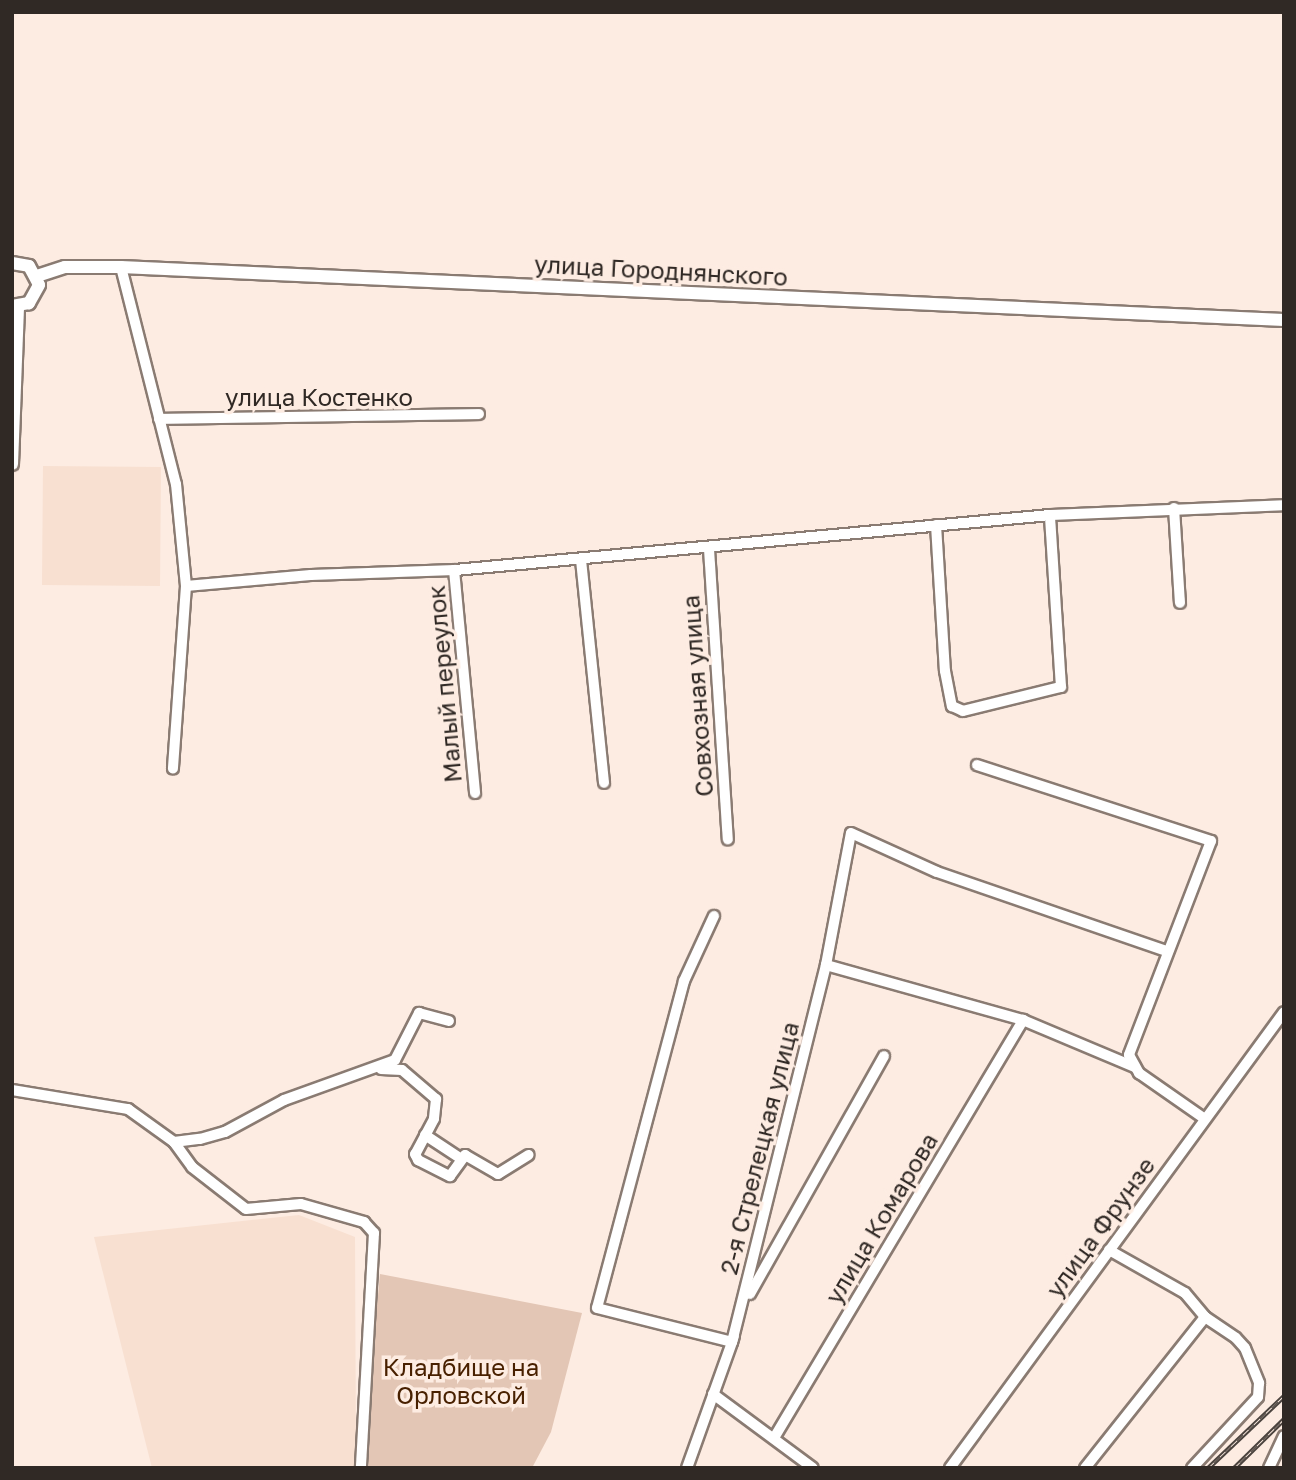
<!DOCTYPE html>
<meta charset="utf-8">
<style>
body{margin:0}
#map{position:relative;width:1296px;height:1480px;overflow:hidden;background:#fdece2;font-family:"Golos Text",sans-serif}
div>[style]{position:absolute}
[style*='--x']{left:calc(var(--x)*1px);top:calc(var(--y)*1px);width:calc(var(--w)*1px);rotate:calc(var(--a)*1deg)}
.built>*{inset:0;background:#f8e0d1}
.green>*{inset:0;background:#e3c6b5}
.roads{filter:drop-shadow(2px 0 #8a7b72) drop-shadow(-2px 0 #8a7b72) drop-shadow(0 2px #8a7b72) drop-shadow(0 -2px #8a7b72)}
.minor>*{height:10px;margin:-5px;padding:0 5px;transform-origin:5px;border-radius:5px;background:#fff}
.major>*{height:12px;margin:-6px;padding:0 6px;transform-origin:6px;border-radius:6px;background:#fff}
.rail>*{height:5px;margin-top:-2.5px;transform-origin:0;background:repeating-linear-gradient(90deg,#fdece2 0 8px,#4b433e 0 16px);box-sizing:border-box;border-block:2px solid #4b433e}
span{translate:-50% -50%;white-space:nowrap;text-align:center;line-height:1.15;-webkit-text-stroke:7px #fdece2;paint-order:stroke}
.street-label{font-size:24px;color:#302925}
.park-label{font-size:24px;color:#482000}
.frame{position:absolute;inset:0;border:14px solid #302925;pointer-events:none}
</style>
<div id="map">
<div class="built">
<i style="clip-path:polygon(43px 466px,161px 467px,160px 586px,42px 585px)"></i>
<i style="clip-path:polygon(299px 1215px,355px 1237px,356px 1468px,152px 1468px,94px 1237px)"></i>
</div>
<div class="green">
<i style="clip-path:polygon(380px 1274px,582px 1313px,551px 1432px,532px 1468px,362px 1468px)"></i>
</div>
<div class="roads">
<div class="minor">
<i style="--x:121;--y:267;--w:224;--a:75.8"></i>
<i style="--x:176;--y:484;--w:102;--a:84.4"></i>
<i style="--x:186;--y:586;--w:183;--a:94.1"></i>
<i style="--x:159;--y:419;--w:320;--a:-0.9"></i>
<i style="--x:1174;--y:508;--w:95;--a:86.4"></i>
<i style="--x:936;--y:525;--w:146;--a:86.5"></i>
<i style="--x:945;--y:671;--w:36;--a:79"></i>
<i style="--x:952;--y:706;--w:12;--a:24"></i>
<i style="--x:963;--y:711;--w:101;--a:-13.8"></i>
<i style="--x:1061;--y:687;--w:172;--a:-93.7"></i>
<i style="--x:709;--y:549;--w:291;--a:86.3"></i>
<i style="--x:581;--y:560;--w:224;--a:84.1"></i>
<i style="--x:454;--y:570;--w:224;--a:84.6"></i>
<i style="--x:186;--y:586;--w:125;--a:-5"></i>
<i style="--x:311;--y:575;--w:144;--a:-2"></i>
<i style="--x:455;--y:570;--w:598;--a:-5.28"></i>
<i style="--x:1050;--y:515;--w:234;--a:-2.4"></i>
<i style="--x:977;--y:765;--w:246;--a:18"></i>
<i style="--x:1211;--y:841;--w:229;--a:111"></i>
<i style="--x:1129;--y:1055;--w:21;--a:61"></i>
<i style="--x:1139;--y:1073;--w:80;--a:34.9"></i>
<i style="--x:714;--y:916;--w:72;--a:114.8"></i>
<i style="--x:684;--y:981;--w:338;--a:104.9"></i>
<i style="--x:597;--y:1308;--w:139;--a:14.1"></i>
<i style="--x:732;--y:1342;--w:6;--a:-72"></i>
<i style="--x:826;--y:965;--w:205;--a:15.6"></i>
<i style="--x:1023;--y:1020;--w:121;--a:22.8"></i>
<i style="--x:381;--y:1069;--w:21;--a:3"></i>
<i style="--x:402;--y:1070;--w:45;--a:40.5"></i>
<i style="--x:436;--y:1099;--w:20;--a:96"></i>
<i style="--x:434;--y:1119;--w:40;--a:118"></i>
<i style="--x:415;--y:1154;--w:7;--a:63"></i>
<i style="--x:418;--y:1160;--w:36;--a:27"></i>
<i style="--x:450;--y:1176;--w:26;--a:-54"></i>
<i style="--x:465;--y:1155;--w:38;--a:30"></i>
<i style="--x:498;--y:1174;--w:36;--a:-32"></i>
<i style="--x:12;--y:1090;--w:118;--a:9.3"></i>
<i style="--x:128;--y:1109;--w:57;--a:35.7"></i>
<i style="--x:174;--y:1142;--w:26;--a:-7"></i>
<i style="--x:200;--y:1139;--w:26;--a:-16"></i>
<i style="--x:225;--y:1132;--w:67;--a:-28.5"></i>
<i style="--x:284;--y:1100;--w:118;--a:-19.8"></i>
<i style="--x:395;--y:1060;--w:53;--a:-62.9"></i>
<i style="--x:419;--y:1013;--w:31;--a:15"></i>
<i style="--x:425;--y:1135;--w:42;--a:33.3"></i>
<i style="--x:174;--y:1142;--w:31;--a:54"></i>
<i style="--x:192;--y:1167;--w:68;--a:37.9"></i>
<i style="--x:246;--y:1209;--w:55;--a:-5.2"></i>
<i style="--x:301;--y:1204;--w:66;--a:15.9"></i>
<i style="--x:364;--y:1222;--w:15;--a:48"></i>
<i style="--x:374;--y:1233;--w:235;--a:93.2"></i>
<i style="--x:1109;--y:1250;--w:87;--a:29.5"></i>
<i style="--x:1185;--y:1293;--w:31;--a:50"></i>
<i style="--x:1205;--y:1317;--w:37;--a:34"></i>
<i style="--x:1236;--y:1338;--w:13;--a:48"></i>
<i style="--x:1245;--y:1348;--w:38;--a:68"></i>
<i style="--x:1259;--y:1383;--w:14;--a:94"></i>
<i style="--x:1258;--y:1397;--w:97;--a:132.9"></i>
<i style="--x:750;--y:1294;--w:273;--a:-60.6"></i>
<i style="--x:713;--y:1394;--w:124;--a:36.5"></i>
<i style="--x:774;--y:1438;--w:487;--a:-59.2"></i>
<i style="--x:687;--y:1468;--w:134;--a:-70.3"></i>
<i style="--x:732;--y:1342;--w:389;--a:-76"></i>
<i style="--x:826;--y:965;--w:134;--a:-79.3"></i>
<i style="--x:851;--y:833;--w:94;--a:24.4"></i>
<i style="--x:937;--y:872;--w:243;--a:19"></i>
<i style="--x:950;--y:1468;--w:565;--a:-53.78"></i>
<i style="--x:1085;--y:1468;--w:193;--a:-51.5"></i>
<i style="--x:1269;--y:1468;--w:35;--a:-65"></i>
</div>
<div class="major">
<i style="--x:12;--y:263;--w:17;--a:10"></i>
<i style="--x:29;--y:266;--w:21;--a:62"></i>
<i style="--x:39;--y:285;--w:21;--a:119"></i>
<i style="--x:29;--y:303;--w:17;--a:170"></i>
<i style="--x:37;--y:276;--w:29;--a:-18"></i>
<i style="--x:65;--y:267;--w:56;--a:0"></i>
<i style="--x:121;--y:267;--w:1164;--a:2.61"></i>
<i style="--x:12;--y:464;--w:158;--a:-87.8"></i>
</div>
</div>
<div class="rail">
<i style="--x:1208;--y:1468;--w:105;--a:-43.5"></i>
<i style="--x:1234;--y:1468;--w:70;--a:-44.4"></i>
</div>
<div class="street-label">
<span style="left:661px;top:270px;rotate:3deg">улица Городнянского</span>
<span style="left:319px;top:397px">улица Костенко</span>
<span style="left:444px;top:684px;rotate:-95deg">Малый переулок</span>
<span style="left:697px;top:696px;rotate:-94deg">Совхозная улица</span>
<span style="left:759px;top:1148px;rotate:-76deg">2-я Стрелецкая улица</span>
<span style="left:881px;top:1218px;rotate:-59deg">улица Комарова</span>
<span style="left:1100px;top:1227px;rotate:-54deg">улица Фрунзе</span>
</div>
<div class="park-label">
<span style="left:461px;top:1381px">Кладбище на<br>Орловской</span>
</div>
<div class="frame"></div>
</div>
